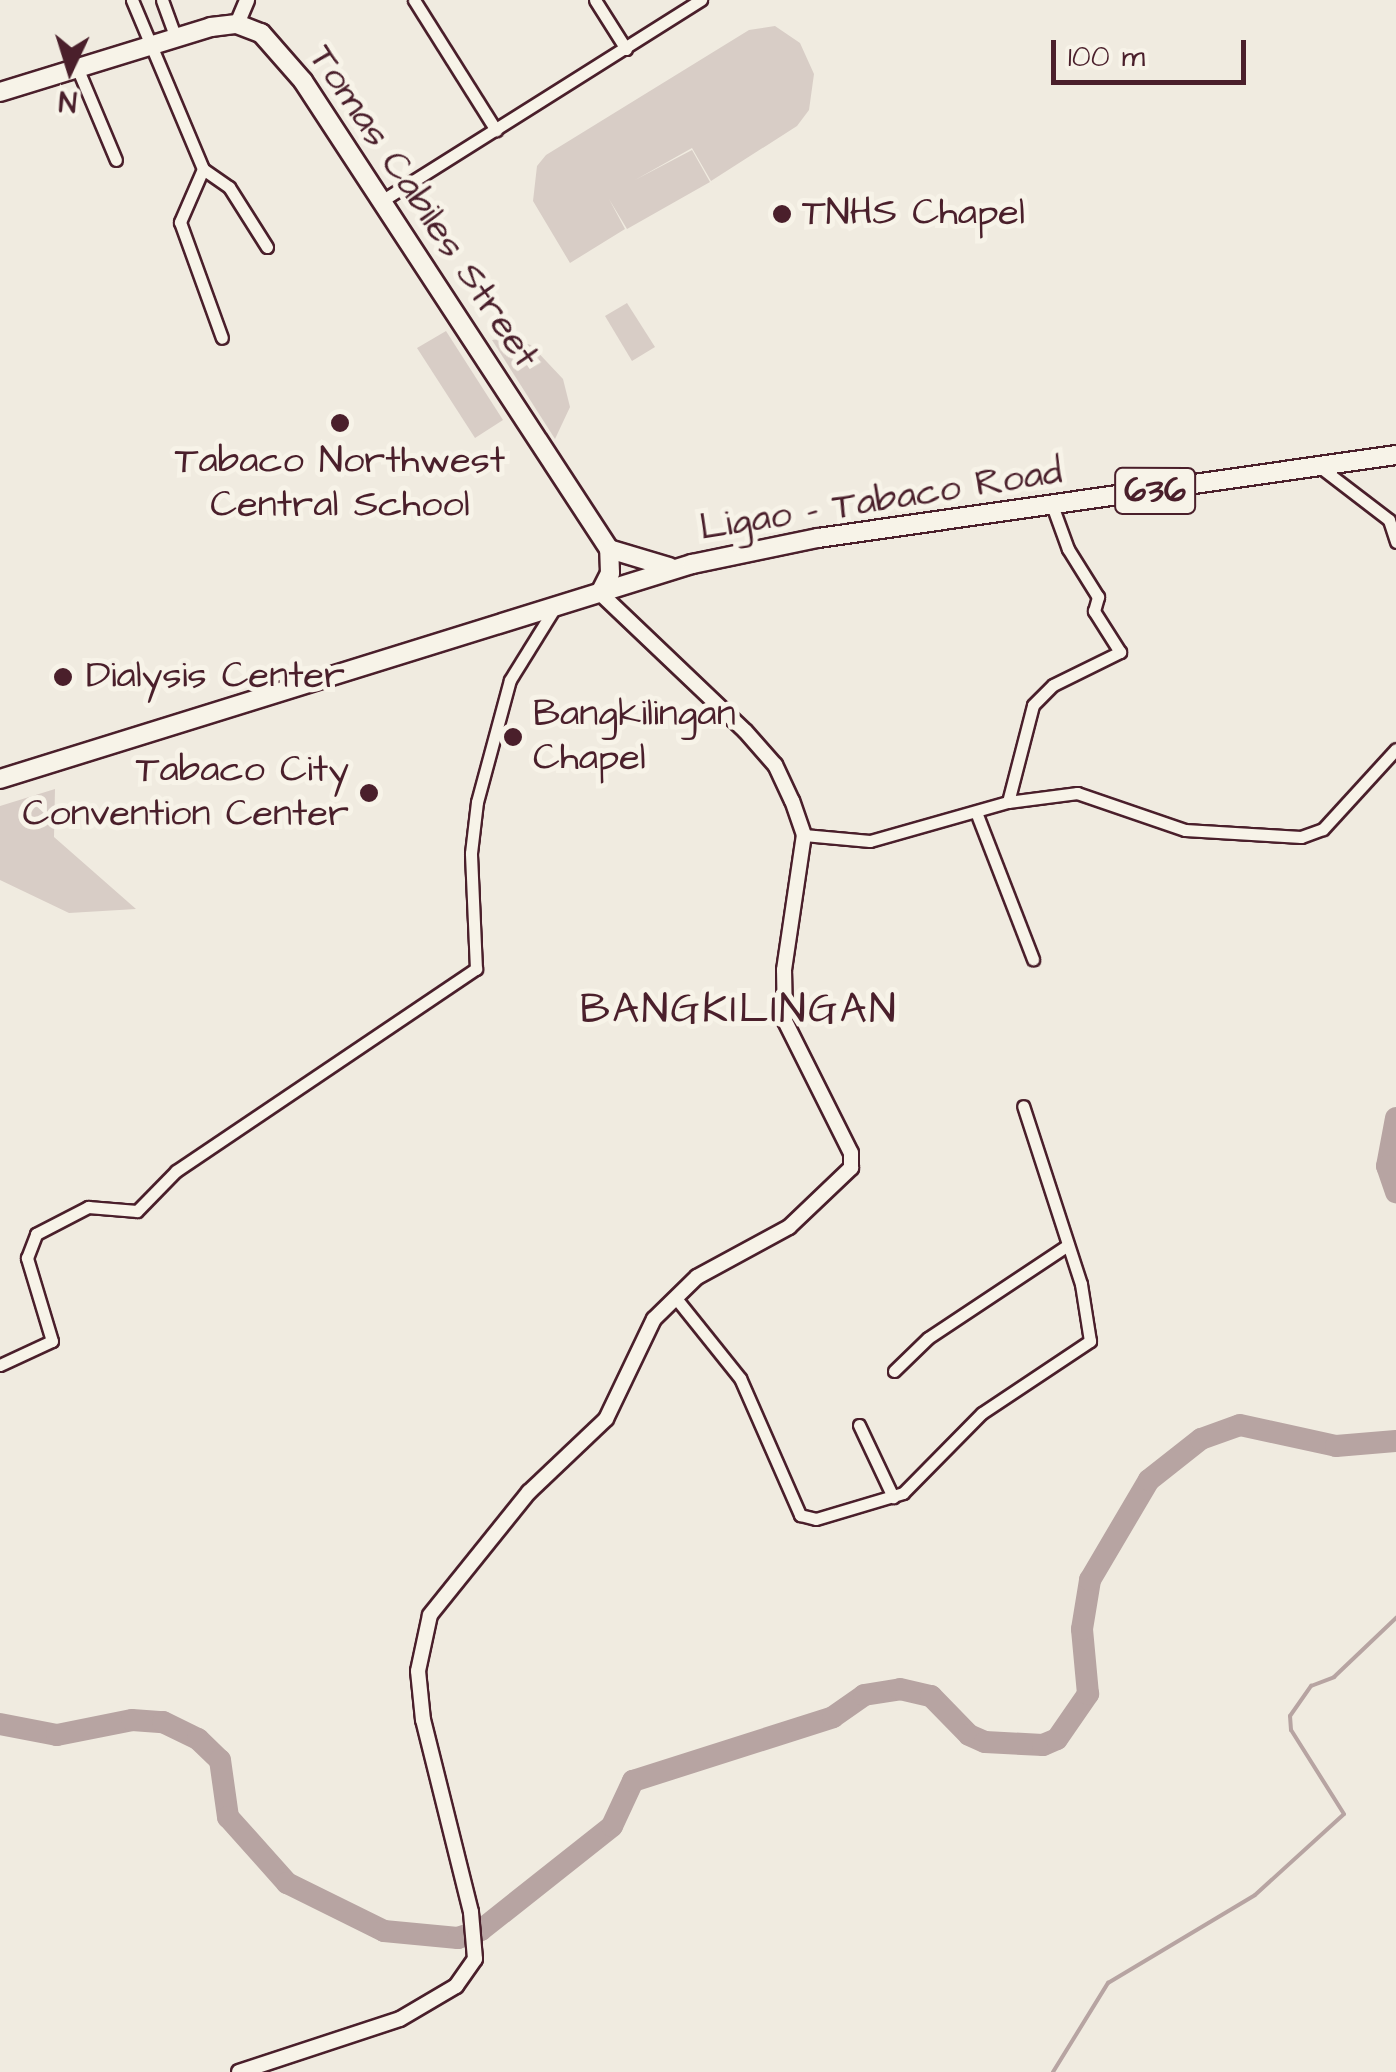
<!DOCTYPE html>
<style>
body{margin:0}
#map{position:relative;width:1396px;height:2072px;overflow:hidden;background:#f0ebe0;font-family:"Architects Daughter",sans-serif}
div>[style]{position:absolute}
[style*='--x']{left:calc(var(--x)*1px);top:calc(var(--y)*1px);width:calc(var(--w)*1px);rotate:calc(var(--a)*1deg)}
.green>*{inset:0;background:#d8cdc6}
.stream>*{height:4px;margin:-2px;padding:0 2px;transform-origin:2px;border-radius:2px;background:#b7a4a2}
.river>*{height:22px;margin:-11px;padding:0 11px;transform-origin:11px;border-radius:11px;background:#b7a4a2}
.roads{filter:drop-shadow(2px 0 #4a1f2b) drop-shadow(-2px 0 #4a1f2b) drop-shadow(0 2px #4a1f2b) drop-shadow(0 -2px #4a1f2b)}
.minor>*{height:11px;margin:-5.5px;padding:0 5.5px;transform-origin:5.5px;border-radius:5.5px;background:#f7f3e8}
.tertiary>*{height:14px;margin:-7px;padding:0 7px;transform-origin:7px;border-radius:7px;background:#f7f3e8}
.primary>*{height:18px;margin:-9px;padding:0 9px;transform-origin:9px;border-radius:9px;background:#f7f3e8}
.dots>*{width:28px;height:28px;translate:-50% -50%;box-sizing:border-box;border:5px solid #f7f3e8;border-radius:50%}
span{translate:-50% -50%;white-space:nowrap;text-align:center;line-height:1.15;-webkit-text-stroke:10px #f7f3e8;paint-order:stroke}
.shield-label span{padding:2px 8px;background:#f7f3e8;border:2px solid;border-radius:8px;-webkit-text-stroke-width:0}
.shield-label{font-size:35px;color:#4a1f2b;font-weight:700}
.street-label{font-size:38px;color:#4a1f2b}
.poi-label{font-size:38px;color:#4a1f2b}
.left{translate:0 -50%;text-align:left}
.right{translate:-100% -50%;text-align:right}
.quarter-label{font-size:42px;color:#4a1f2b;letter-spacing:2.5px}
.north{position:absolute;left:20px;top:20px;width:100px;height:100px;-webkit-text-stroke:8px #f7f3e8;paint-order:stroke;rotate:184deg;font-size:28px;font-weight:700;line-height:40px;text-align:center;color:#4a1f2b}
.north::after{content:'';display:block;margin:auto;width:35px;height:45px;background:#4a1f2b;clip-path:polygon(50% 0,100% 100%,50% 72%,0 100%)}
.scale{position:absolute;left:1051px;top:40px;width:195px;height:45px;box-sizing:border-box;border:5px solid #4a1f2b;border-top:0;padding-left:12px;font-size:30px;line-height:35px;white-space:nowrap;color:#4a1f2b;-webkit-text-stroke:8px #f7f3e8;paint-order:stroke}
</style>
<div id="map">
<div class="green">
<i style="clip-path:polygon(775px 26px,800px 43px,814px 74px,809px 110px,797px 126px,711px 181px,692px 148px,635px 180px,692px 150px,710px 182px,627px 229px,609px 199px,625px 229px,570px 263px,533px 201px,537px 166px,546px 155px,749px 30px)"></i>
<i style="clip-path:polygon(627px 303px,655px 347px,632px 361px,605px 316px)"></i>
<i style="clip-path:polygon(446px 331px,503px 420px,475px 438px,417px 348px)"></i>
<i style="clip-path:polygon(505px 338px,531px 345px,563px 379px,570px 407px,555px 439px,492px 340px)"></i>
<i style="clip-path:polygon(55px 789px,54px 837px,136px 909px,69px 913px,0 880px,0 806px)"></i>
</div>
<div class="stream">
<i style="--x:1053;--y:2072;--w:105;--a:-58.3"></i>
<i style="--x:1108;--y:1983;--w:171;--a:-30.9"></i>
<i style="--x:1255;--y:1895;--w:120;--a:-42.3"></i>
<i style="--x:1344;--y:1814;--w:99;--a:-122.2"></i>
<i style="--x:1291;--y:1730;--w:14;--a:-94"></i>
<i style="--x:1290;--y:1716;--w:37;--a:-55"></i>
<i style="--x:1311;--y:1686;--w:25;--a:-21"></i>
<i style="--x:1334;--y:1677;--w:86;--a:-43.6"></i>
</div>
<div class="river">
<i style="--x:1396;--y:1118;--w:49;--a:100.6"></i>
<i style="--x:1387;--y:1166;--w:28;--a:71"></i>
<i style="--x:0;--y:1724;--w:58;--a:10.9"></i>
<i style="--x:57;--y:1735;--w:76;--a:-11.3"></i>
<i style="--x:132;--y:1720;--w:31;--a:4"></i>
<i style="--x:163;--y:1722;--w:39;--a:26"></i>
<i style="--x:198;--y:1739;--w:30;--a:44"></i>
<i style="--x:220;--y:1760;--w:58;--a:82"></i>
<i style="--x:228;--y:1817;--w:89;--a:48.2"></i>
<i style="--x:287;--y:1883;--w:108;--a:26.3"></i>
<i style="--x:384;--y:1931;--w:74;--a:5.4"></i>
<i style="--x:458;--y:1938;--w:24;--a:-19"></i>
<i style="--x:481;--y:1930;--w:167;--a:-38.4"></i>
<i style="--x:612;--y:1826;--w:50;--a:-65"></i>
<i style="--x:633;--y:1781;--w:210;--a:-17.7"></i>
<i style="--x:833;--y:1717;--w:38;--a:-35"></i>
<i style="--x:864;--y:1695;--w:36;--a:-9"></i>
<i style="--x:900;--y:1689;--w:32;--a:13"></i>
<i style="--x:931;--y:1696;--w:54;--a:45.7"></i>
<i style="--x:969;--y:1735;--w:17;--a:24"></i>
<i style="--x:985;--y:1742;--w:58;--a:3"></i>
<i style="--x:1043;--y:1745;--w:15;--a:-23"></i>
<i style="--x:1057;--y:1739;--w:55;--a:-55.4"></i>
<i style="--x:1088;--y:1694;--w:65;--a:-95.3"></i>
<i style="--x:1082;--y:1629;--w:50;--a:-80.7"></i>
<i style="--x:1090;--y:1580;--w:116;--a:-59.5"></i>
<i style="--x:1149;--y:1480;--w:66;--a:-38.3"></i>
<i style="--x:1201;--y:1439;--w:41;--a:-19.7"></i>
<i style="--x:1240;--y:1425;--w:98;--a:12.3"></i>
<i style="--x:1336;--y:1446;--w:60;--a:-4.8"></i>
</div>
<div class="roads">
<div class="minor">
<i style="--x:132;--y:0;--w:183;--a:67.2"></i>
<i style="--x:203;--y:169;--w:32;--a:35"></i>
<i style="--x:229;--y:187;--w:71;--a:57.7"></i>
<i style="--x:162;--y:0;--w:38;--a:70"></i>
<i style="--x:414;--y:0;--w:154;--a:57.8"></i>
<i style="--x:595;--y:0;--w:58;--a:57.7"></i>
<i style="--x:76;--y:65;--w:103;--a:67.2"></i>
<i style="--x:203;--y:169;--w:58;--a:113.5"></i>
<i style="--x:180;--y:222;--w:123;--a:70.1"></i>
<i style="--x:383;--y:200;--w:376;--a:-32.2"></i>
<i style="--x:1320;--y:467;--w:87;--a:37.5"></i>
<i style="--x:1389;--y:520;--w:23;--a:72"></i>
<i style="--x:1008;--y:802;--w:100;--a:-75.5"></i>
<i style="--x:1033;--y:705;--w:28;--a:-45"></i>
<i style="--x:1053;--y:685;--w:75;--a:-26.2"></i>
<i style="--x:1120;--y:652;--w:49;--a:-122.4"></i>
<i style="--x:1094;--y:611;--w:15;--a:-74"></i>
<i style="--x:1098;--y:597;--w:57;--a:-122"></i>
<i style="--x:1068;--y:549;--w:47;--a:-110"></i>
<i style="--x:976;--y:812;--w:158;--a:68.8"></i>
<i style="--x:804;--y:835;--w:66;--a:5.2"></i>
<i style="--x:870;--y:841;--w:143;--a:-15.8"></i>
<i style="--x:1008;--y:802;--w:70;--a:-7.4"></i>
<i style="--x:1077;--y:793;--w:114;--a:18.9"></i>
<i style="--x:1185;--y:830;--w:116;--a:3.5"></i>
<i style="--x:1301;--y:837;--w:23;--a:-20"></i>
<i style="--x:1323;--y:829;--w:108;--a:-47.6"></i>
<i style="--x:675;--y:1297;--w:104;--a:51.3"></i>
<i style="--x:740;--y:1378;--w:150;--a:66.3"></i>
<i style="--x:800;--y:1515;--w:16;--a:14"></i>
<i style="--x:816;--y:1519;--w:91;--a:-16.6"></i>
<i style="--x:903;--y:1493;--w:112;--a:-45.4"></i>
<i style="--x:982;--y:1413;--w:130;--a:-33.7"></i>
<i style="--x:1090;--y:1341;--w:58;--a:-99"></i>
<i style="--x:1081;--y:1284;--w:187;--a:-108"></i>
<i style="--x:0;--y:1365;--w:57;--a:-24.8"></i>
<i style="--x:52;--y:1341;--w:87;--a:-106.8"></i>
<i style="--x:27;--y:1258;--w:26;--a:-69"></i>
<i style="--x:36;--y:1234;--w:59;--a:-27.4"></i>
<i style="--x:88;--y:1207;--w:49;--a:4.7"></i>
<i style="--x:137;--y:1211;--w:56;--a:-45.7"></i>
<i style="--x:176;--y:1171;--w:362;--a:-34"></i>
<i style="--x:476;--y:969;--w:116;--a:-92.5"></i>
<i style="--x:471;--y:853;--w:51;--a:-83.3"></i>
<i style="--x:477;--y:802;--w:126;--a:-74.9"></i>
<i style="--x:510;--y:680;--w:84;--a:-58.2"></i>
<i style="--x:894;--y:1371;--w:47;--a:-44.1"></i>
<i style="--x:928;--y:1338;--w:168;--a:-33.6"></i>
<i style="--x:859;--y:1425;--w:80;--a:64.7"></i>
</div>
<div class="tertiary">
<i style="--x:237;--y:24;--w:26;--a:-67"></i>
<i style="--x:239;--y:2072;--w:169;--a:-18.2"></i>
<i style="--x:400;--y:2019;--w:65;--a:-30.5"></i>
<i style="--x:456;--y:1986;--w:33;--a:-55"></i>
<i style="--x:475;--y:1959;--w:47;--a:-94.9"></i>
<i style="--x:471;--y:1912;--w:198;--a:-104"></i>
<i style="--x:423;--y:1720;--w:49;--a:-95.8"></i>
<i style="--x:418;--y:1671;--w:57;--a:-77.9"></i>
<i style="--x:430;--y:1615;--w:158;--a:-51.2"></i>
<i style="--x:529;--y:1492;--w:106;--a:-43.5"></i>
<i style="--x:606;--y:1419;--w:111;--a:-64.4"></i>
<i style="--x:654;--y:1319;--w:60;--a:-44.3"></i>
<i style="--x:697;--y:1277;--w:105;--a:-28.5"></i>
<i style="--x:789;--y:1227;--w:86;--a:-43.6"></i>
<i style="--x:851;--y:1168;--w:15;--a:-90"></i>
<i style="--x:851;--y:1153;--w:148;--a:-116.6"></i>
<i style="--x:785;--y:1021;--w:51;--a:-91.1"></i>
<i style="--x:784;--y:970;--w:136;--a:-81.6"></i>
<i style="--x:804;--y:835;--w:36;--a:-109"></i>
<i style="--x:792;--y:801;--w:40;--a:-115"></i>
<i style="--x:775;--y:765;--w:45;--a:-131.4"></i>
<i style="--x:745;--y:731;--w:200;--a:-136.4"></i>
</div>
<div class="primary">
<i style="--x:0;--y:92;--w:221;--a:-17.1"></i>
<i style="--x:211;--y:27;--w:26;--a:-7"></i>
<i style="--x:237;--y:24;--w:26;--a:21"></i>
<i style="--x:261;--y:33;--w:64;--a:48.8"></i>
<i style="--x:303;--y:81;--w:559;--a:56.82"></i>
<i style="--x:609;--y:549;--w:63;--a:16.7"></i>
<i style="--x:600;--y:593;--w:22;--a:-63"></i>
<i style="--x:610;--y:573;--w:24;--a:-92"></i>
<i style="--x:0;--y:779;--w:725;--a:-17.26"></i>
<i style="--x:692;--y:564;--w:129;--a:-11.7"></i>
<i style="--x:818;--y:538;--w:584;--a:-8.17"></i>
</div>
</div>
<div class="dots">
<i style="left:782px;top:214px;background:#4a1f2b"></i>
<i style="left:340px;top:423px;background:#4a1f2b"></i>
<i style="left:63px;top:677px;background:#4a1f2b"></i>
<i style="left:513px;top:737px;background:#4a1f2b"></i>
<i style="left:369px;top:793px;background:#4a1f2b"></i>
</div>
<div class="shield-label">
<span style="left:1155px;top:491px">636</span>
</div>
<div class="street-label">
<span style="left:423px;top:207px;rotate:56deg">Tomas Cabiles Street</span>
<span style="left:881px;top:501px;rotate:-9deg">Ligao - Tabaco Road</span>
</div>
<div class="poi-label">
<span class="left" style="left:802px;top:214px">TNHS Chapel</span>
<span style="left:340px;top:484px">Tabaco Northwest<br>Central School</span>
<span class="left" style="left:86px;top:677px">Dialysis Center</span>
<span class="left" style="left:533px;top:737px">Bangkilingan<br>Chapel</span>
<span class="right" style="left:349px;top:793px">Tabaco City<br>Convention Center</span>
</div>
<div class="quarter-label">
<span style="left:739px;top:1010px">BANGKILINGAN</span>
</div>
<div class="north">N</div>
<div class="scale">100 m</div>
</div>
